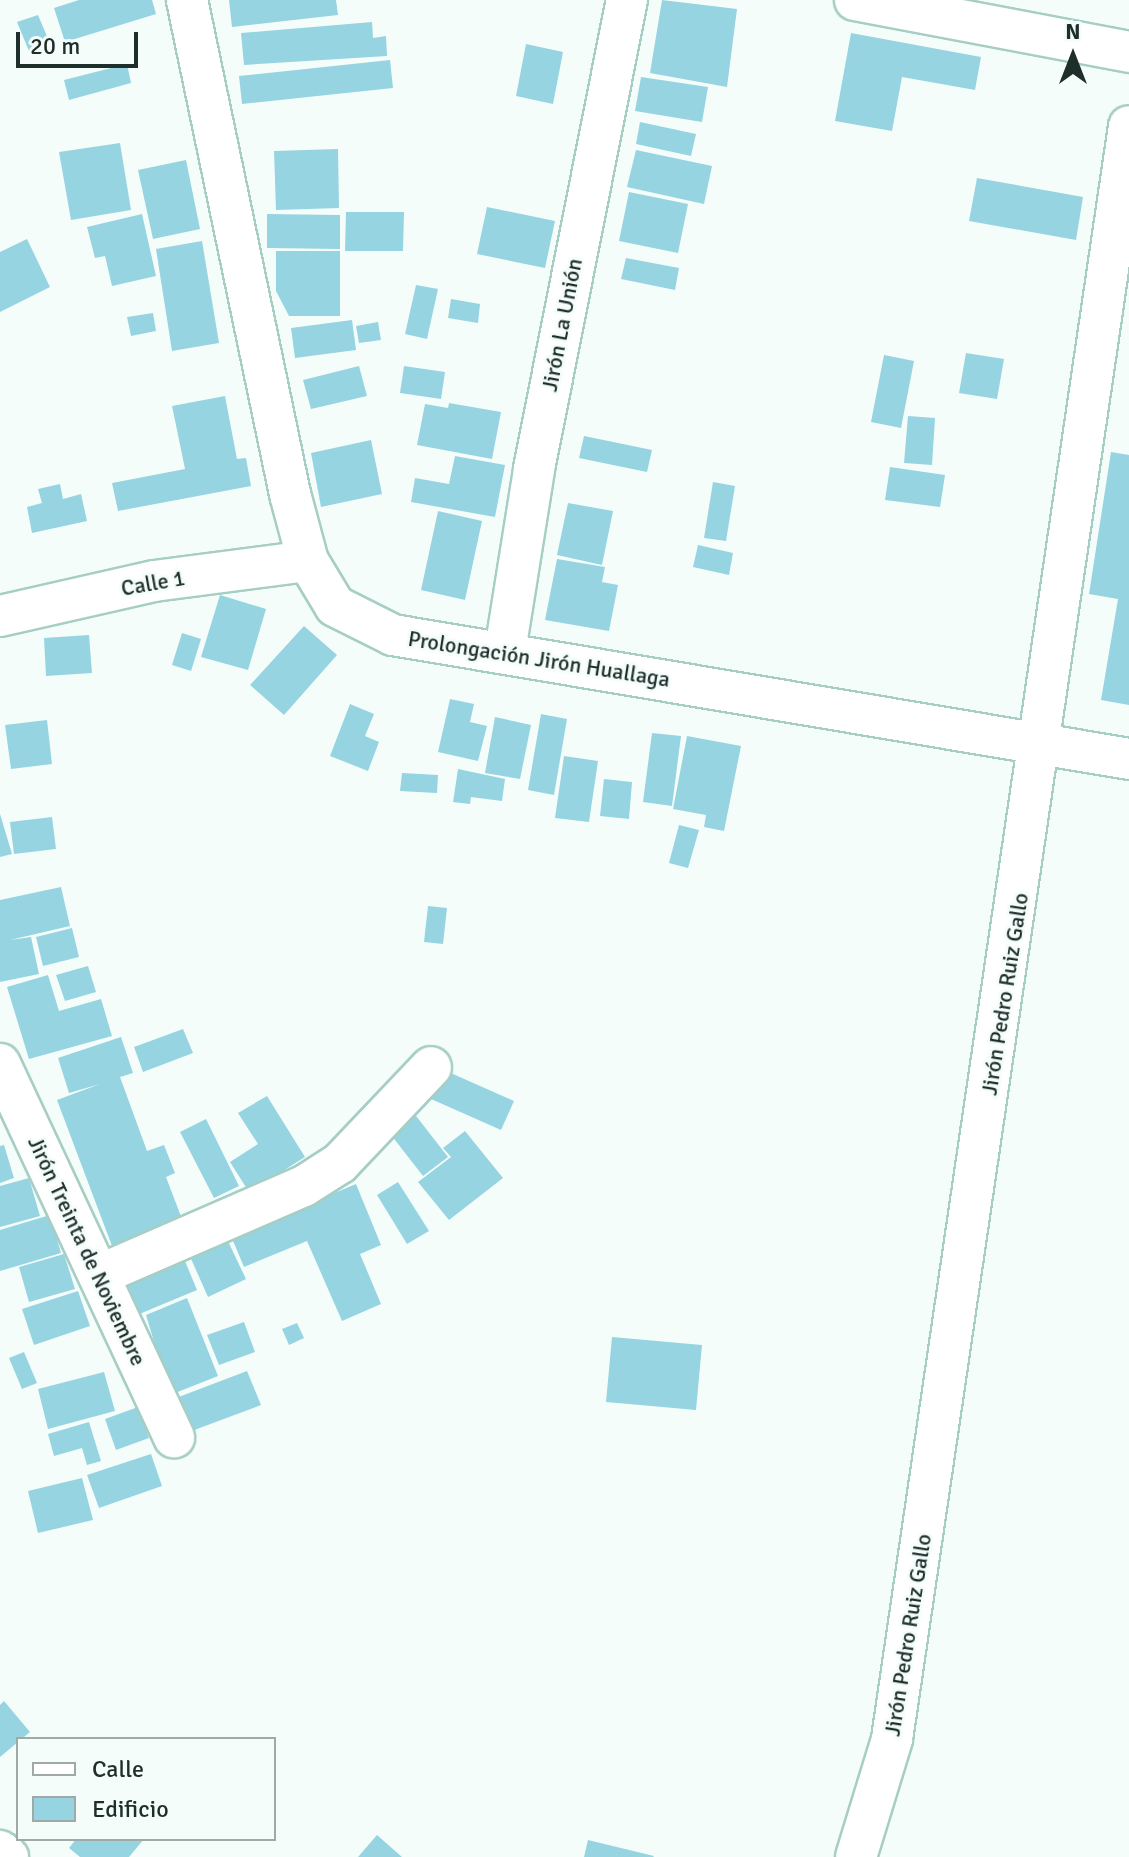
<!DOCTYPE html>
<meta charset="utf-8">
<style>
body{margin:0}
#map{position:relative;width:1129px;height:1857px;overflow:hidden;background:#f5fdfb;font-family:Signika,sans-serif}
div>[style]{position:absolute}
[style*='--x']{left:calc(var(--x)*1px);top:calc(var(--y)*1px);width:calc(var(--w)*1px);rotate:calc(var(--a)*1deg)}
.building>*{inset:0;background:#96d4e2}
.roads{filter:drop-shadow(2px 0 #a6cec4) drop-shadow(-2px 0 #a6cec4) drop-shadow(0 2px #a6cec4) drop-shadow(0 -2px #a6cec4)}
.minor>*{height:40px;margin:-20px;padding:0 20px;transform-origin:20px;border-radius:20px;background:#fff}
span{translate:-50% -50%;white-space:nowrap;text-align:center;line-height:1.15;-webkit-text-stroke:6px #f5fdfb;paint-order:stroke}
.street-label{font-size:22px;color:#1e2e2a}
.legend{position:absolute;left:16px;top:1737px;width:260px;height:104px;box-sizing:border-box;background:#f5fdfb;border:2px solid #9faaa7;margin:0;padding:10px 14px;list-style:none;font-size:24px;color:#1e2e2a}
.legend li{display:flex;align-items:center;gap:16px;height:40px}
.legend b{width:40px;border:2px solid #9faaa7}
.north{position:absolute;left:1033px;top:16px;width:80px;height:80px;-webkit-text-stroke:6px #f5fdfb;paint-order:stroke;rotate:0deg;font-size:22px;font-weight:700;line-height:32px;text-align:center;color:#1e2e2a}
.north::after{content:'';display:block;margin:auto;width:28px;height:36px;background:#1e2e2a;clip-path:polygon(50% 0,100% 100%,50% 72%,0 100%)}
.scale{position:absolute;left:16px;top:32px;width:122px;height:36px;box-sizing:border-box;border:4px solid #1e2e2a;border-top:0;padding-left:10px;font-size:24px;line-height:28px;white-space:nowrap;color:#1e2e2a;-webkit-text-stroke:6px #f5fdfb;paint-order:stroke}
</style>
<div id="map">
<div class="building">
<i style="clip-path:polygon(79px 0,152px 0,156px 14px,65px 42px,54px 8px)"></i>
<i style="clip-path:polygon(229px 0,336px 0,338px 15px,232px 27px)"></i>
<i style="clip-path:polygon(662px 0,737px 9px,727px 87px,650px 73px)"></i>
<i style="clip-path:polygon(38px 15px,52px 48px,31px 56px,17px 22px)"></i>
<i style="clip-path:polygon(372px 22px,373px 38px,386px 36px,387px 56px,244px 65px,241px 33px)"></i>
<i style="clip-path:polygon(851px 33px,981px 57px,975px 90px,902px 77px,892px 131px,835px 121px)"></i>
<i style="clip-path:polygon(526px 44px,563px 52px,553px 104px,516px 96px)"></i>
<i style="clip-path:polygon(390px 60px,393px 88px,242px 104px,239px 76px)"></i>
<i style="clip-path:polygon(127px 64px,131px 83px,69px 100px,64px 80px)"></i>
<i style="clip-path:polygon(641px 77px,708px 87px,702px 122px,635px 111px)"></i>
<i style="clip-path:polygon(640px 122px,696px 134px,691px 156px,636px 144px)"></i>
<i style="clip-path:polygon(120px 143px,131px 210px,71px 220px,59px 152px)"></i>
<i style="clip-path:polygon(338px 149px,339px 208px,276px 210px,274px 151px)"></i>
<i style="clip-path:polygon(636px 150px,712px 166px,704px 204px,627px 187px)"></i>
<i style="clip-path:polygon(186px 160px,200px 229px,153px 239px,138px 170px)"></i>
<i style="clip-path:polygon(977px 178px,1083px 197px,1076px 240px,969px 221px)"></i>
<i style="clip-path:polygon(629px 192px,688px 204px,678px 253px,619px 241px)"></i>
<i style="clip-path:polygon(487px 207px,555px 221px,545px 268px,477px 254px)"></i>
<i style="clip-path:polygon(346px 212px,404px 212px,403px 251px,345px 251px)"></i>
<i style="clip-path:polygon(142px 214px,156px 276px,112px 286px,105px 256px,95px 258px,87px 227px)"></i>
<i style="clip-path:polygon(267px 214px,340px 215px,340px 249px,267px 248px)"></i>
<i style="clip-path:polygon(27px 239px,50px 287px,0 312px,0 252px)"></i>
<i style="clip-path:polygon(202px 241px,219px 343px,172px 351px,156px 249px)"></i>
<i style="clip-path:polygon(276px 251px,340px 251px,340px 316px,289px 316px,276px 291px)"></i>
<i style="clip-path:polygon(626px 258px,679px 268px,675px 290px,621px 279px)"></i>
<i style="clip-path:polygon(416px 285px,438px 289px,427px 339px,405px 334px)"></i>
<i style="clip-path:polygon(451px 299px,480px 304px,478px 323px,448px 318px)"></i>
<i style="clip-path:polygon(153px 313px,156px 331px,131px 336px,127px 317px)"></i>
<i style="clip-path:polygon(352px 320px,356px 350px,295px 358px,291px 328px)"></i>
<i style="clip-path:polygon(378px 322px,381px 340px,359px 343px,356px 326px)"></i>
<i style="clip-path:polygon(966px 353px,1004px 359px,997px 399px,959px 393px)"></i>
<i style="clip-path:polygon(884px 355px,914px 361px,901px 428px,871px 422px)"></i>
<i style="clip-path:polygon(359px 366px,367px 396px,311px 409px,303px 380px)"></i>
<i style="clip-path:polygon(404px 366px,445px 372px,441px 399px,400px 393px)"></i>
<i style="clip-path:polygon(225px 396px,237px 459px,246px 458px,251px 486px,118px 511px,112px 483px,185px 469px,172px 406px)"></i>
<i style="clip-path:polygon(449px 403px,501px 412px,492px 459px,417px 445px,425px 404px,448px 408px)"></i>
<i style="clip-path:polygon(908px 416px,935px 418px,932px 465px,904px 463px)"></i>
<i style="clip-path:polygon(584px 436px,652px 450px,647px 472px,579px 458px)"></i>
<i style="clip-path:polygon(371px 440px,382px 494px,321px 507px,311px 453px)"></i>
<i style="clip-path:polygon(1111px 452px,1129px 455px,1129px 705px,1101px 700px,1118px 599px,1089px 594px)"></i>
<i style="clip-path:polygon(455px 456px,505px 465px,495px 517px,411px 502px,415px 478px,449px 484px)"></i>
<i style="clip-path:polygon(890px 467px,945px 475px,940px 507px,885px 500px)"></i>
<i style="clip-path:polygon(713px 482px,735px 486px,726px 541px,704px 538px)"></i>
<i style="clip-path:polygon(60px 484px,63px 499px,81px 494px,87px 521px,32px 533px,27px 507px,42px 503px,38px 489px)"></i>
<i style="clip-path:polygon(568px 503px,613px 511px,602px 565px,557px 555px)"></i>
<i style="clip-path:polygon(438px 511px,482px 521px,465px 600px,421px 590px)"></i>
<i style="clip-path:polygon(698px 545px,733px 553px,729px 575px,693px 567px)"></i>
<i style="clip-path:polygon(557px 559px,605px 567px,602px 582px,618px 585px,609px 631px,545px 620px)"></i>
<i style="clip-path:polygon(220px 595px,266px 609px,248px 670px,201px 657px)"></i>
<i style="clip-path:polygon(304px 626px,337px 655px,284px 715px,250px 685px)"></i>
<i style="clip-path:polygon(182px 633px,201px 639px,191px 671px,172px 665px)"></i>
<i style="clip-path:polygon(89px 635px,92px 673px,46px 676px,44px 638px)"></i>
<i style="clip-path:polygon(450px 699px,474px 704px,470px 722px,487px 726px,478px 761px,438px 752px)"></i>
<i style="clip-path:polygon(350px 704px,374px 714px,365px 736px,379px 742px,368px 771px,330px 756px)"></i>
<i style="clip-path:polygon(541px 714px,567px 719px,554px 795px,528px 790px)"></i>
<i style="clip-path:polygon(495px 717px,531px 725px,520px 779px,485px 773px)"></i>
<i style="clip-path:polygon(47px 720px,52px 764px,11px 769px,5px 725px)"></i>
<i style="clip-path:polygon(652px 733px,681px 736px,672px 806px,643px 802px)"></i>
<i style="clip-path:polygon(687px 736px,741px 746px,724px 831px,704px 827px,706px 815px,673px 809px)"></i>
<i style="clip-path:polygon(564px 756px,598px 761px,589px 822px,555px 818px)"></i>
<i style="clip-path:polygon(458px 769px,505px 779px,502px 801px,471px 797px,470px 804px,453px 802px)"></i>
<i style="clip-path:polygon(402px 773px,438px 775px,437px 793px,400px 791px)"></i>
<i style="clip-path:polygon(604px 779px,632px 782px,629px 819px,600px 816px)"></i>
<i style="clip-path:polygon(0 814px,12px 854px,0 857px)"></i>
<i style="clip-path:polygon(52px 817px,56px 849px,14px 854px,10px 822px)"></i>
<i style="clip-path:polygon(679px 825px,699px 830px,688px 868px,669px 863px)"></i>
<i style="clip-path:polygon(61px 887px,70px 926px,10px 940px,31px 937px,39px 974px,0 982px,0 900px)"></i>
<i style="clip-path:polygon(428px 906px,447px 908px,443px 944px,424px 942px)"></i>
<i style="clip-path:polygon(72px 928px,79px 957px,43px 966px,36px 937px)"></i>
<i style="clip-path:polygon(88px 966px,96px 992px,65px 1001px,56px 975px)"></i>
<i style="clip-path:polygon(48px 975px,59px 1011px,101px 999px,112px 1036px,29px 1059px,7px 987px)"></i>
<i style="clip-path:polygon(183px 1029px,193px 1053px,143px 1072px,134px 1047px)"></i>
<i style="clip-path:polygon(121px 1037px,133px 1073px,120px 1077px,147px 1151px,164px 1145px,175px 1173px,166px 1177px,182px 1219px,112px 1246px,57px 1100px,100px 1084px,69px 1093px,58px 1058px)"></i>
<i style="clip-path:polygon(444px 1070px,514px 1101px,501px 1130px,431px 1099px)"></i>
<i style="clip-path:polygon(267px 1096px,305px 1157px,249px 1192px,230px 1162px,258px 1144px,238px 1113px)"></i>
<i style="clip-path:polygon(413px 1112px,448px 1157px,423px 1176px,388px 1131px)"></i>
<i style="clip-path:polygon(206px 1119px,239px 1186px,214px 1198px,180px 1132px)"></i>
<i style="clip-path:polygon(465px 1131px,503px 1178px,449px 1220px,418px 1182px,451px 1157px,443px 1148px)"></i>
<i style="clip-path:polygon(4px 1145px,14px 1178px,0 1183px,0 1146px)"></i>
<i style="clip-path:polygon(29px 1178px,40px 1216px,0 1227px,0 1186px)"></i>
<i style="clip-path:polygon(398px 1182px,429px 1231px,407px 1244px,377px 1195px)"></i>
<i style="clip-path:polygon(356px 1184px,381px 1245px,360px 1254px,381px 1304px,342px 1321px,307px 1241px,244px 1267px,231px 1236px)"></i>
<i style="clip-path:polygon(50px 1215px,61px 1253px,0 1271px,0 1230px)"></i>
<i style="clip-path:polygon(225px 1235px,246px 1279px,208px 1297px,188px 1252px)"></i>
<i style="clip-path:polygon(64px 1254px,75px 1289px,29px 1302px,19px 1267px)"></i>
<i style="clip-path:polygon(182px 1254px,197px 1290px,137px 1315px,122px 1279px)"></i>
<i style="clip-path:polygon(78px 1291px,90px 1326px,34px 1345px,22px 1309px)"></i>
<i style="clip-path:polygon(187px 1298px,218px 1376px,170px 1395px,146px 1315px)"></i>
<i style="clip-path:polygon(244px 1322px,255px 1352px,219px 1365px,207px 1335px)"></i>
<i style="clip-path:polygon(297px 1323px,304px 1338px,289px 1345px,282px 1329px)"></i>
<i style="clip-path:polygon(612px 1337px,702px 1345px,696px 1410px,606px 1402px)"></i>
<i style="clip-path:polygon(24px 1352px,37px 1383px,22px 1389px,9px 1358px)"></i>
<i style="clip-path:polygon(247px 1371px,261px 1405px,189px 1432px,176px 1398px)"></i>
<i style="clip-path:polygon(104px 1372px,115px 1411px,48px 1429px,38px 1389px)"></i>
<i style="clip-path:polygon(138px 1407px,149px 1438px,116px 1450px,105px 1419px)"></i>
<i style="clip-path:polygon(89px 1422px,101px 1461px,87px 1465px,82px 1448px,54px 1456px,48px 1434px)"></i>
<i style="clip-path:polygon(151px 1454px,162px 1486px,99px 1508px,87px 1475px)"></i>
<i style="clip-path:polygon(82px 1478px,93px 1520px,38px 1533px,28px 1491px)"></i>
<i style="clip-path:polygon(4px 1701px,30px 1732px,0 1757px,0 1705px)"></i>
<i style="clip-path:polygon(377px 1835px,402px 1857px,358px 1857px)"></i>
<i style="clip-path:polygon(76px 1839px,144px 1839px,129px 1857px,80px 1857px,69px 1848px)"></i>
<i style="clip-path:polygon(588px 1840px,654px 1856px,653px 1857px,584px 1857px)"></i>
</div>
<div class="roads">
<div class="minor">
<i style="--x:187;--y:0;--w:505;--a:78.22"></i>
<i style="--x:290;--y:494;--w:69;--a:75"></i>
<i style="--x:308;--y:561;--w:52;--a:59"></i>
<i style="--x:335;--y:606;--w:65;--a:26.6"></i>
<i style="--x:393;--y:635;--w:746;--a:9.56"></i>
<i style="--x:855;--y:0;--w:279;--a:10.7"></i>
<i style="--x:0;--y:616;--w:158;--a:-12.8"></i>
<i style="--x:154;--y:581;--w:155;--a:-7.4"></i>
<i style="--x:505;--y:651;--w:184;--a:-80.9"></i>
<i style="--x:534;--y:469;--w:478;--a:-78.8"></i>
<i style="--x:0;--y:1064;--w:412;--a:65"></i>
<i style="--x:99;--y:1275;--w:223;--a:-23.5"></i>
<i style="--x:304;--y:1186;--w:43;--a:-32.6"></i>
<i style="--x:340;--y:1163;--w:132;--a:-46.5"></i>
<i style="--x:0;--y:1851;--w:10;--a:37"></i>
<i style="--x:856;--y:1857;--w:123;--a:-73"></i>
<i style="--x:892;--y:1739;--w:1630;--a:-81.64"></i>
</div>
</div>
<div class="street-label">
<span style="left:562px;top:325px;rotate:-79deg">Jirón La Unión</span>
<span style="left:153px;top:583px;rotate:-10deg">Calle 1</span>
<span style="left:539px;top:659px;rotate:9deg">Prolongación Jirón Huallaga</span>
<span style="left:1005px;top:994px;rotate:-81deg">Jirón Pedro Ruiz Gallo</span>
<span style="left:87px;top:1251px;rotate:65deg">Jirón Treinta de Noviembre</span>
<span style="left:908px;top:1635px;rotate:-81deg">Jirón Pedro Ruiz Gallo</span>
</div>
<ul class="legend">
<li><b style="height:10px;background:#fff"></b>Calle</li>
<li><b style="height:22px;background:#96d4e2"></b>Edificio</li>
</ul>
<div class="north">N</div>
<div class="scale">20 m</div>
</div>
